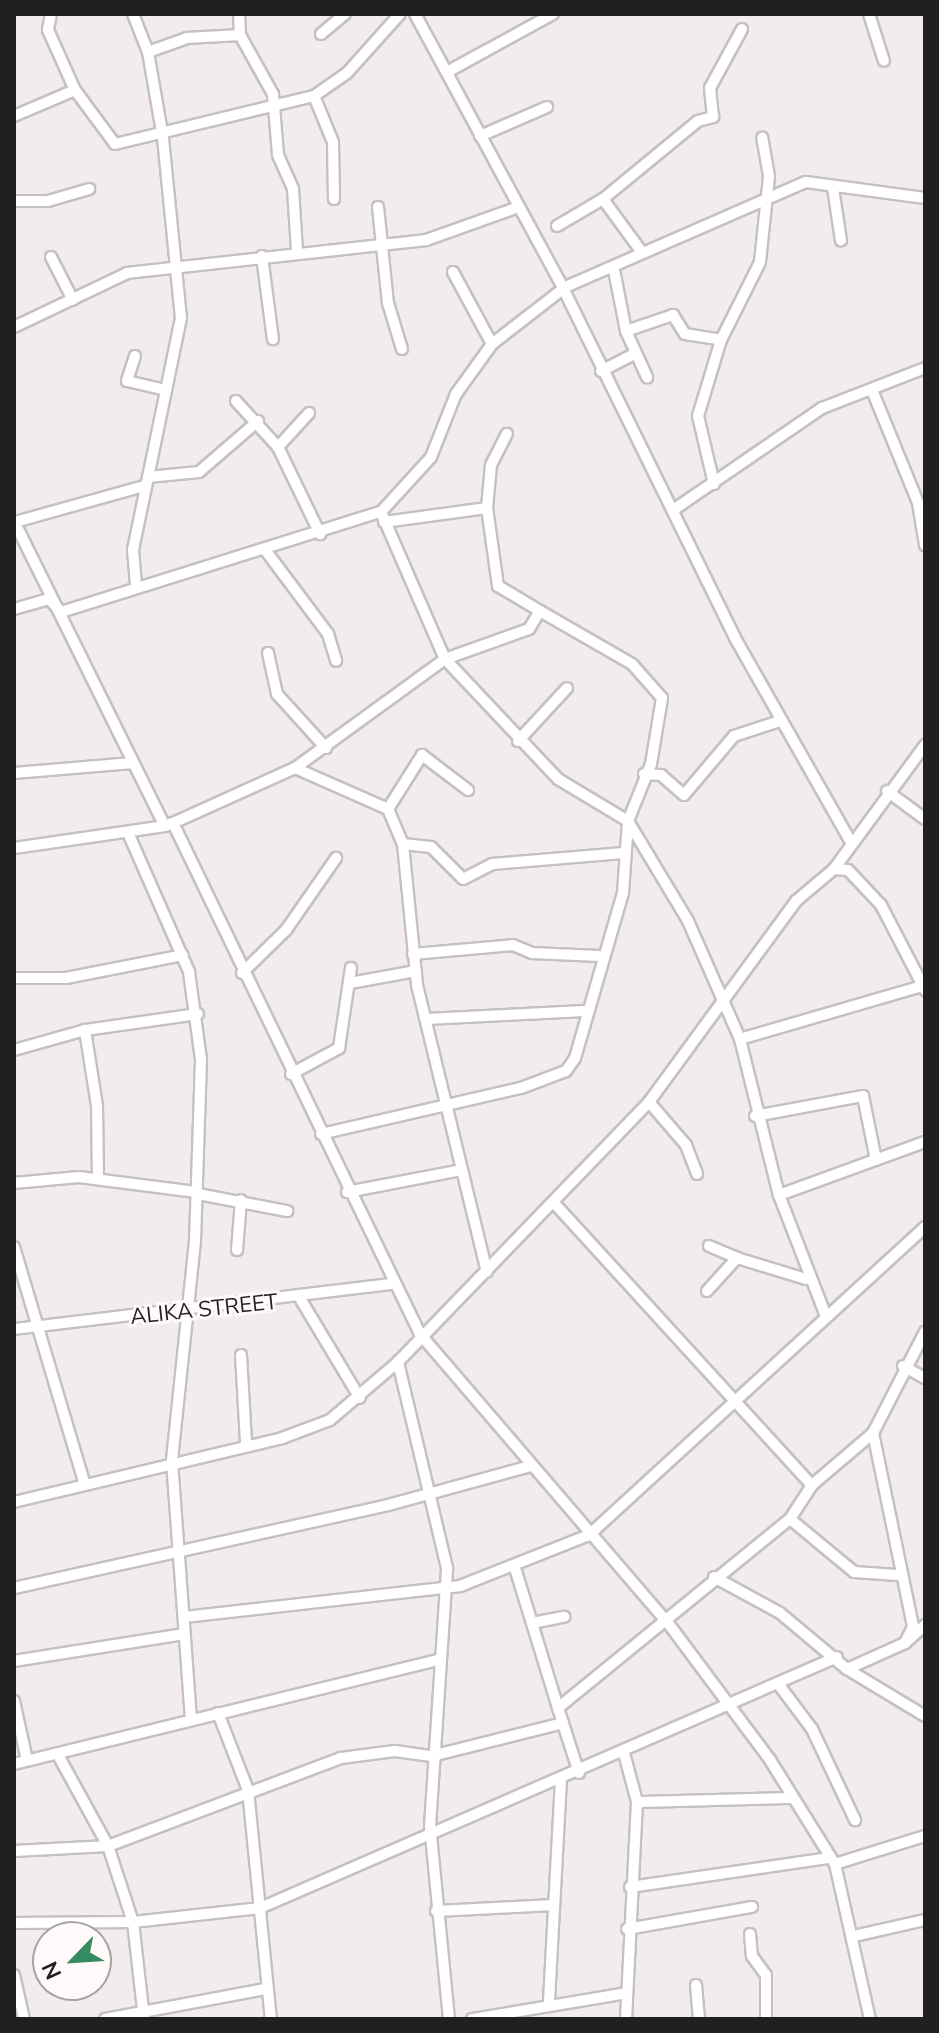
<!DOCTYPE html>
<style>
body{margin:0}
#map{position:relative;width:939px;height:2033px;overflow:hidden;background:#f2ecec;font-family:"Nunito Sans",sans-serif}
div>[style]{position:absolute}
[style*='--x']{left:calc(var(--x)*1px);top:calc(var(--y)*1px);width:calc(var(--w)*1px);rotate:calc(var(--a)*1deg)}
.roads{filter:drop-shadow(2px 0 #c7c0c1) drop-shadow(-2px 0 #c7c0c1) drop-shadow(0 2px #c7c0c1) drop-shadow(0 -2px #c7c0c1)}
.minor>*{height:10px;margin:-5px;padding:0 5px;transform-origin:5px;border-radius:5px;background:#fff}
span{translate:-50% -50%;white-space:nowrap;text-align:center;line-height:1.15;-webkit-text-stroke:6px #fff9fa;paint-order:stroke}
.street-label{font-size:22px;color:#221f20}
.frame{position:absolute;inset:0;border:16px solid #221f20;pointer-events:none}
.north{position:absolute;left:32px;top:1921px;width:80px;height:80px;box-sizing:border-box;background:#fff9fa;border:2px solid #a7a2a3;border-radius:50%;rotate:245deg;font-size:22px;font-weight:700;line-height:32px;text-align:center;color:#221f20}
.north::after{content:'';display:block;margin:auto;width:28px;height:36px;background:#368c61;clip-path:polygon(50% 0,100% 100%,50% 72%,0 100%)}
</style>
<div id="map">
<div class="roads">
<div class="minor">
<i style="--x:51;--y:14;--w:16;--a:101"></i>
<i style="--x:48;--y:30;--w:66;--a:65.8"></i>
<i style="--x:75;--y:90;--w:67;--a:53.5"></i>
<i style="--x:115;--y:144;--w:205;--a:-13.6"></i>
<i style="--x:314;--y:96;--w:40;--a:-34.9"></i>
<i style="--x:347;--y:73;--w:79;--a:-48.1"></i>
<i style="--x:133;--y:14;--w:41;--a:68.5"></i>
<i style="--x:148;--y:52;--w:87;--a:80.1"></i>
<i style="--x:163;--y:138;--w:181;--a:84.3"></i>
<i style="--x:181;--y:318;--w:237;--a:101.7"></i>
<i style="--x:133;--y:550;--w:35;--a:85"></i>
<i style="--x:239;--y:14;--w:21;--a:87"></i>
<i style="--x:240;--y:35;--w:68;--a:60.8"></i>
<i style="--x:273;--y:94;--w:61;--a:85.3"></i>
<i style="--x:278;--y:155;--w:37;--a:66"></i>
<i style="--x:293;--y:189;--w:62;--a:86.3"></i>
<i style="--x:415;--y:14;--w:311;--a:61.6"></i>
<i style="--x:563;--y:288;--w:390;--a:63.8"></i>
<i style="--x:735;--y:638;--w:235;--a:60.4"></i>
<i style="--x:869;--y:14;--w:49;--a:72.3"></i>
<i style="--x:321;--y:34;--w:31;--a:-40"></i>
<i style="--x:148;--y:52;--w:41;--a:-19.7"></i>
<i style="--x:187;--y:38;--w:53;--a:-3.2"></i>
<i style="--x:447;--y:72;--w:121;--a:-28.7"></i>
<i style="--x:314;--y:96;--w:50;--a:67.6"></i>
<i style="--x:333;--y:142;--w:57;--a:89"></i>
<i style="--x:14;--y:116;--w:66;--a:-23.1"></i>
<i style="--x:480;--y:136;--w:73;--a:-23.4"></i>
<i style="--x:833;--y:188;--w:53;--a:81.3"></i>
<i style="--x:14;--y:201;--w:34;--a:0"></i>
<i style="--x:48;--y:201;--w:43;--a:-16.3"></i>
<i style="--x:378;--y:207;--w:97;--a:84.1"></i>
<i style="--x:388;--y:303;--w:48;--a:73.1"></i>
<i style="--x:557;--y:226;--w:53;--a:-30.4"></i>
<i style="--x:641;--y:251;--w:64;--a:-126.2"></i>
<i style="--x:603;--y:199;--w:123;--a:-39.4"></i>
<i style="--x:698;--y:121;--w:16;--a:-15"></i>
<i style="--x:713;--y:117;--w:29;--a:-96"></i>
<i style="--x:710;--y:88;--w:67;--a:-61.5"></i>
<i style="--x:262;--y:256;--w:84;--a:82.5"></i>
<i style="--x:51;--y:257;--w:48;--a:62.9"></i>
<i style="--x:614;--y:270;--w:62;--a:78.9"></i>
<i style="--x:626;--y:331;--w:51;--a:65.5"></i>
<i style="--x:453;--y:272;--w:82;--a:61.6"></i>
<i style="--x:563;--y:288;--w:265;--a:-23.6"></i>
<i style="--x:806;--y:182;--w:120;--a:7.7"></i>
<i style="--x:14;--y:327;--w:125;--a:-25.5"></i>
<i style="--x:127;--y:273;--w:301;--a:-6.3"></i>
<i style="--x:426;--y:240;--w:96;--a:-19.6"></i>
<i style="--x:626;--y:331;--w:50;--a:-18.8"></i>
<i style="--x:673;--y:315;--w:22;--a:58"></i>
<i style="--x:685;--y:334;--w:36;--a:9"></i>
<i style="--x:135;--y:356;--w:26;--a:108"></i>
<i style="--x:127;--y:381;--w:40;--a:13"></i>
<i style="--x:601;--y:371;--w:38;--a:-27"></i>
<i style="--x:872;--y:390;--w:122;--a:67.8"></i>
<i style="--x:918;--y:503;--w:43;--a:80.5"></i>
<i style="--x:236;--y:401;--w:62;--a:47.6"></i>
<i style="--x:278;--y:447;--w:97;--a:64.2"></i>
<i style="--x:278;--y:447;--w:46;--a:-47.6"></i>
<i style="--x:148;--y:477;--w:51;--a:-5.6"></i>
<i style="--x:199;--y:472;--w:78;--a:-40.8"></i>
<i style="--x:714;--y:484;--w:70;--a:-103.2"></i>
<i style="--x:698;--y:416;--w:79;--a:-73.2"></i>
<i style="--x:721;--y:340;--w:87;--a:-63.4"></i>
<i style="--x:760;--y:262;--w:86;--a:-84"></i>
<i style="--x:769;--y:176;--w:39;--a:-100"></i>
<i style="--x:487;--y:508;--w:43;--a:-84.7"></i>
<i style="--x:491;--y:465;--w:35;--a:-63"></i>
<i style="--x:676;--y:508;--w:177;--a:-34.4"></i>
<i style="--x:822;--y:408;--w:110;--a:-21.2"></i>
<i style="--x:381;--y:512;--w:160;--a:66.5"></i>
<i style="--x:445;--y:659;--w:165;--a:46.7"></i>
<i style="--x:558;--y:779;--w:82;--a:31"></i>
<i style="--x:628;--y:821;--w:117;--a:59"></i>
<i style="--x:688;--y:921;--w:129;--a:66.2"></i>
<i style="--x:740;--y:1039;--w:161;--a:76"></i>
<i style="--x:779;--y:1195;--w:130;--a:68.8"></i>
<i style="--x:14;--y:521;--w:340;--a:63.7"></i>
<i style="--x:165;--y:826;--w:9;--a:-21"></i>
<i style="--x:173;--y:823;--w:568;--a:64.2"></i>
<i style="--x:420;--y:1334;--w:381;--a:49.4"></i>
<i style="--x:668;--y:1623;--w:171;--a:53.3"></i>
<i style="--x:770;--y:1760;--w:123;--a:58"></i>
<i style="--x:835;--y:1864;--w:159;--a:77.3"></i>
<i style="--x:15;--y:522;--w:134;--a:-15.6"></i>
<i style="--x:266;--y:551;--w:104;--a:53.2"></i>
<i style="--x:328;--y:634;--w:28;--a:73"></i>
<i style="--x:14;--y:609;--w:36;--a:-16"></i>
<i style="--x:49;--y:599;--w:18;--a:47"></i>
<i style="--x:61;--y:612;--w:335;--a:-17.4"></i>
<i style="--x:381;--y:512;--w:74;--a:-47.7"></i>
<i style="--x:431;--y:457;--w:68;--a:-68.4"></i>
<i style="--x:456;--y:394;--w:62;--a:-54.2"></i>
<i style="--x:492;--y:344;--w:85;--a:-37.8"></i>
<i style="--x:268;--y:653;--w:42;--a:77.6"></i>
<i style="--x:277;--y:694;--w:73;--a:47.8"></i>
<i style="--x:518;--y:741;--w:72;--a:-47.2"></i>
<i style="--x:295;--y:768;--w:102;--a:23.8"></i>
<i style="--x:388;--y:809;--w:38;--a:67"></i>
<i style="--x:403;--y:844;--w:142;--a:84.3"></i>
<i style="--x:417;--y:985;--w:295;--a:76.3"></i>
<i style="--x:14;--y:773;--w:119;--a:-4.8"></i>
<i style="--x:644;--y:774;--w:17;--a:3"></i>
<i style="--x:661;--y:775;--w:30;--a:41"></i>
<i style="--x:684;--y:795;--w:77;--a:-49.7"></i>
<i style="--x:734;--y:736;--w:48;--a:-18.1"></i>
<i style="--x:887;--y:791;--w:47;--a:36.4"></i>
<i style="--x:388;--y:809;--w:64;--a:-57.8"></i>
<i style="--x:422;--y:755;--w:58;--a:37.3"></i>
<i style="--x:173;--y:823;--w:134;--a:-24.3"></i>
<i style="--x:295;--y:768;--w:185;--a:-36"></i>
<i style="--x:445;--y:659;--w:89;--a:-19.7"></i>
<i style="--x:529;--y:629;--w:21;--a:-59"></i>
<i style="--x:540;--y:611;--w:49;--a:-149.2"></i>
<i style="--x:498;--y:586;--w:79;--a:-98"></i>
<i style="--x:487;--y:508;--w:104;--a:172.3"></i>
<i style="--x:129;--y:835;--w:150;--a:66.3"></i>
<i style="--x:189;--y:972;--w:89;--a:82.2"></i>
<i style="--x:201;--y:1060;--w:181;--a:91.9"></i>
<i style="--x:195;--y:1241;--w:221;--a:96"></i>
<i style="--x:172;--y:1461;--w:260;--a:85.8"></i>
<i style="--x:403;--y:844;--w:28;--a:6"></i>
<i style="--x:431;--y:847;--w:45;--a:45"></i>
<i style="--x:463;--y:879;--w:33;--a:-27"></i>
<i style="--x:492;--y:864;--w:132;--a:-4.8"></i>
<i style="--x:14;--y:848;--w:153;--a:-8.3"></i>
<i style="--x:834;--y:869;--w:14;--a:4"></i>
<i style="--x:848;--y:870;--w:48;--a:46.7"></i>
<i style="--x:881;--y:905;--w:96;--a:62.6"></i>
<i style="--x:413;--y:954;--w:100;--a:-5.1"></i>
<i style="--x:513;--y:945;--w:21;--a:23"></i>
<i style="--x:532;--y:953;--w:67;--a:2.6"></i>
<i style="--x:242;--y:973;--w:62;--a:-44.3"></i>
<i style="--x:286;--y:930;--w:88;--a:-55.2"></i>
<i style="--x:14;--y:978;--w:52;--a:0"></i>
<i style="--x:66;--y:978;--w:119;--a:-11.1"></i>
<i style="--x:350;--y:983;--w:67;--a:-10.3"></i>
<i style="--x:426;--y:1019;--w:158;--a:-2.9"></i>
<i style="--x:85;--y:1030;--w:77;--a:81"></i>
<i style="--x:97;--y:1106;--w:72;--a:89.2"></i>
<i style="--x:740;--y:1039;--w:191;--a:-16.2"></i>
<i style="--x:14;--y:1050;--w:74;--a:-15.7"></i>
<i style="--x:85;--y:1030;--w:114;--a:-8.1"></i>
<i style="--x:291;--y:1074;--w:55;--a:-28.4"></i>
<i style="--x:339;--y:1048;--w:81;--a:-81.5"></i>
<i style="--x:649;--y:1102;--w:57;--a:49.3"></i>
<i style="--x:686;--y:1145;--w:31;--a:69"></i>
<i style="--x:755;--y:1116;--w:110;--a:-10.5"></i>
<i style="--x:863;--y:1096;--w:65;--a:78.5"></i>
<i style="--x:321;--y:1134;--w:205;--a:-13"></i>
<i style="--x:521;--y:1088;--w:48;--a:-20.7"></i>
<i style="--x:566;--y:1071;--w:16;--a:-55"></i>
<i style="--x:575;--y:1058;--w:172;--a:-73.8"></i>
<i style="--x:623;--y:893;--w:72;--a:-86"></i>
<i style="--x:628;--y:821;--w:61;--a:-68"></i>
<i style="--x:651;--y:764;--w:67;--a:-80.5"></i>
<i style="--x:662;--y:698;--w:45;--a:-131.4"></i>
<i style="--x:632;--y:664;--w:106;--a:-150.1"></i>
<i style="--x:14;--y:1183;--w:65;--a:-5.3"></i>
<i style="--x:79;--y:1177;--w:118;--a:7.3"></i>
<i style="--x:347;--y:1192;--w:116;--a:-10.9"></i>
<i style="--x:198;--y:1194;--w:91;--a:10.8"></i>
<i style="--x:779;--y:1195;--w:155;--a:-20"></i>
<i style="--x:555;--y:1204;--w:381;--a:47.6"></i>
<i style="--x:709;--y:1246;--w:30;--a:23"></i>
<i style="--x:14;--y:1247;--w:248;--a:73.4"></i>
<i style="--x:237;--y:1250;--w:50;--a:-85.4"></i>
<i style="--x:707;--y:1291;--w:45;--a:-47.7"></i>
<i style="--x:737;--y:1258;--w:72;--a:16.9"></i>
<i style="--x:301;--y:1300;--w:114;--a:59"></i>
<i style="--x:14;--y:1329;--w:383;--a:-6.8"></i>
<i style="--x:241;--y:1355;--w:88;--a:86.7"></i>
<i style="--x:903;--y:1366;--w:25;--a:29"></i>
<i style="--x:873;--y:1433;--w:198;--a:78.3"></i>
<i style="--x:913;--y:1627;--w:18;--a:117"></i>
<i style="--x:14;--y:1502;--w:276;--a:-13.4"></i>
<i style="--x:282;--y:1438;--w:51;--a:-20.6"></i>
<i style="--x:330;--y:1420;--w:89;--a:-40.5"></i>
<i style="--x:790;--y:1519;--w:83;--a:39.6"></i>
<i style="--x:854;--y:1572;--w:43;--a:4"></i>
<i style="--x:515;--y:1568;--w:146;--a:72.9"></i>
<i style="--x:714;--y:1577;--w:75;--a:28.6"></i>
<i style="--x:780;--y:1613;--w:87;--a:39.9"></i>
<i style="--x:847;--y:1669;--w:91;--a:31.1"></i>
<i style="--x:14;--y:1588;--w:383;--a:-12.5"></i>
<i style="--x:388;--y:1505;--w:148;--a:-15.3"></i>
<i style="--x:185;--y:1617;--w:277;--a:-6.4"></i>
<i style="--x:460;--y:1586;--w:139;--a:-21.6"></i>
<i style="--x:589;--y:1535;--w:456;--a:-42.5"></i>
<i style="--x:532;--y:1623;--w:33;--a:-11"></i>
<i style="--x:14;--y:1661;--w:172;--a:-9"></i>
<i style="--x:847;--y:1669;--w:64;--a:-24.1"></i>
<i style="--x:905;--y:1643;--w:27;--a:-42"></i>
<i style="--x:779;--y:1685;--w:55;--a:53.1"></i>
<i style="--x:812;--y:1729;--w:101;--a:64.7"></i>
<i style="--x:14;--y:1701;--w:60;--a:77.6"></i>
<i style="--x:218;--y:1713;--w:83;--a:68.7"></i>
<i style="--x:248;--y:1790;--w:230;--a:84.3"></i>
<i style="--x:624;--y:1753;--w:51;--a:75.1"></i>
<i style="--x:637;--y:1802;--w:217;--a:92.9"></i>
<i style="--x:58;--y:1755;--w:104;--a:61.2"></i>
<i style="--x:108;--y:1846;--w:80;--a:71.8"></i>
<i style="--x:133;--y:1922;--w:98;--a:83.5"></i>
<i style="--x:14;--y:1764;--w:435;--a:-13.8"></i>
<i style="--x:579;--y:1773;--w:68;--a:-107.9"></i>
<i style="--x:558;--y:1708;--w:299;--a:-39.2"></i>
<i style="--x:790;--y:1519;--w:40;--a:-57.1"></i>
<i style="--x:812;--y:1485;--w:80;--a:-40.4"></i>
<i style="--x:873;--y:1433;--w:114;--a:-62.8"></i>
<i style="--x:637;--y:1802;--w:155;--a:-1.5"></i>
<i style="--x:14;--y:1851;--w:94;--a:-3"></i>
<i style="--x:108;--y:1846;--w:249;--a:-20.7"></i>
<i style="--x:341;--y:1758;--w:54;--a:-7.4"></i>
<i style="--x:395;--y:1751;--w:37;--a:8"></i>
<i style="--x:432;--y:1756;--w:135;--a:-14.1"></i>
<i style="--x:835;--y:1864;--w:94;--a:-17.3"></i>
<i style="--x:630;--y:1887;--w:200;--a:-8.3"></i>
<i style="--x:436;--y:1911;--w:118;--a:-2.9"></i>
<i style="--x:14;--y:1923;--w:119;--a:-0.5"></i>
<i style="--x:133;--y:1922;--w:128;--a:-6.3"></i>
<i style="--x:260;--y:1908;--w:629;--a:-23.51"></i>
<i style="--x:627;--y:1929;--w:127;--a:-10"></i>
<i style="--x:750;--y:1934;--w:22;--a:85"></i>
<i style="--x:752;--y:1956;--w:24;--a:54"></i>
<i style="--x:766;--y:1975;--w:44;--a:90"></i>
<i style="--x:854;--y:1936;--w:73;--a:-12.7"></i>
<i style="--x:14;--y:1975;--w:45;--a:77.2"></i>
<i style="--x:696;--y:1985;--w:34;--a:85"></i>
<i style="--x:549;--y:2001;--w:219;--a:-86.9"></i>
<i style="--x:105;--y:2019;--w:163;--a:-10.6"></i>
<i style="--x:449;--y:2019;--w:194;--a:-95.6"></i>
<i style="--x:430;--y:1826;--w:259;--a:-86.2"></i>
<i style="--x:447;--y:1568;--w:212;--a:-103.4"></i>
<i style="--x:398;--y:1362;--w:361;--a:-46"></i>
<i style="--x:649;--y:1102;--w:249;--a:-53.8"></i>
<i style="--x:796;--y:901;--w:50;--a:-40.1"></i>
<i style="--x:834;--y:869;--w:154;--a:-53.7"></i>
<i style="--x:472;--y:2019;--w:157;--a:-9.5"></i>
</div>
</div>
<div class="street-label">
<span style="left:204px;top:1310px;rotate:-6deg">ALIKA STREET</span>
</div>
<div class="frame"></div>
<div class="north">N</div>
</div>
